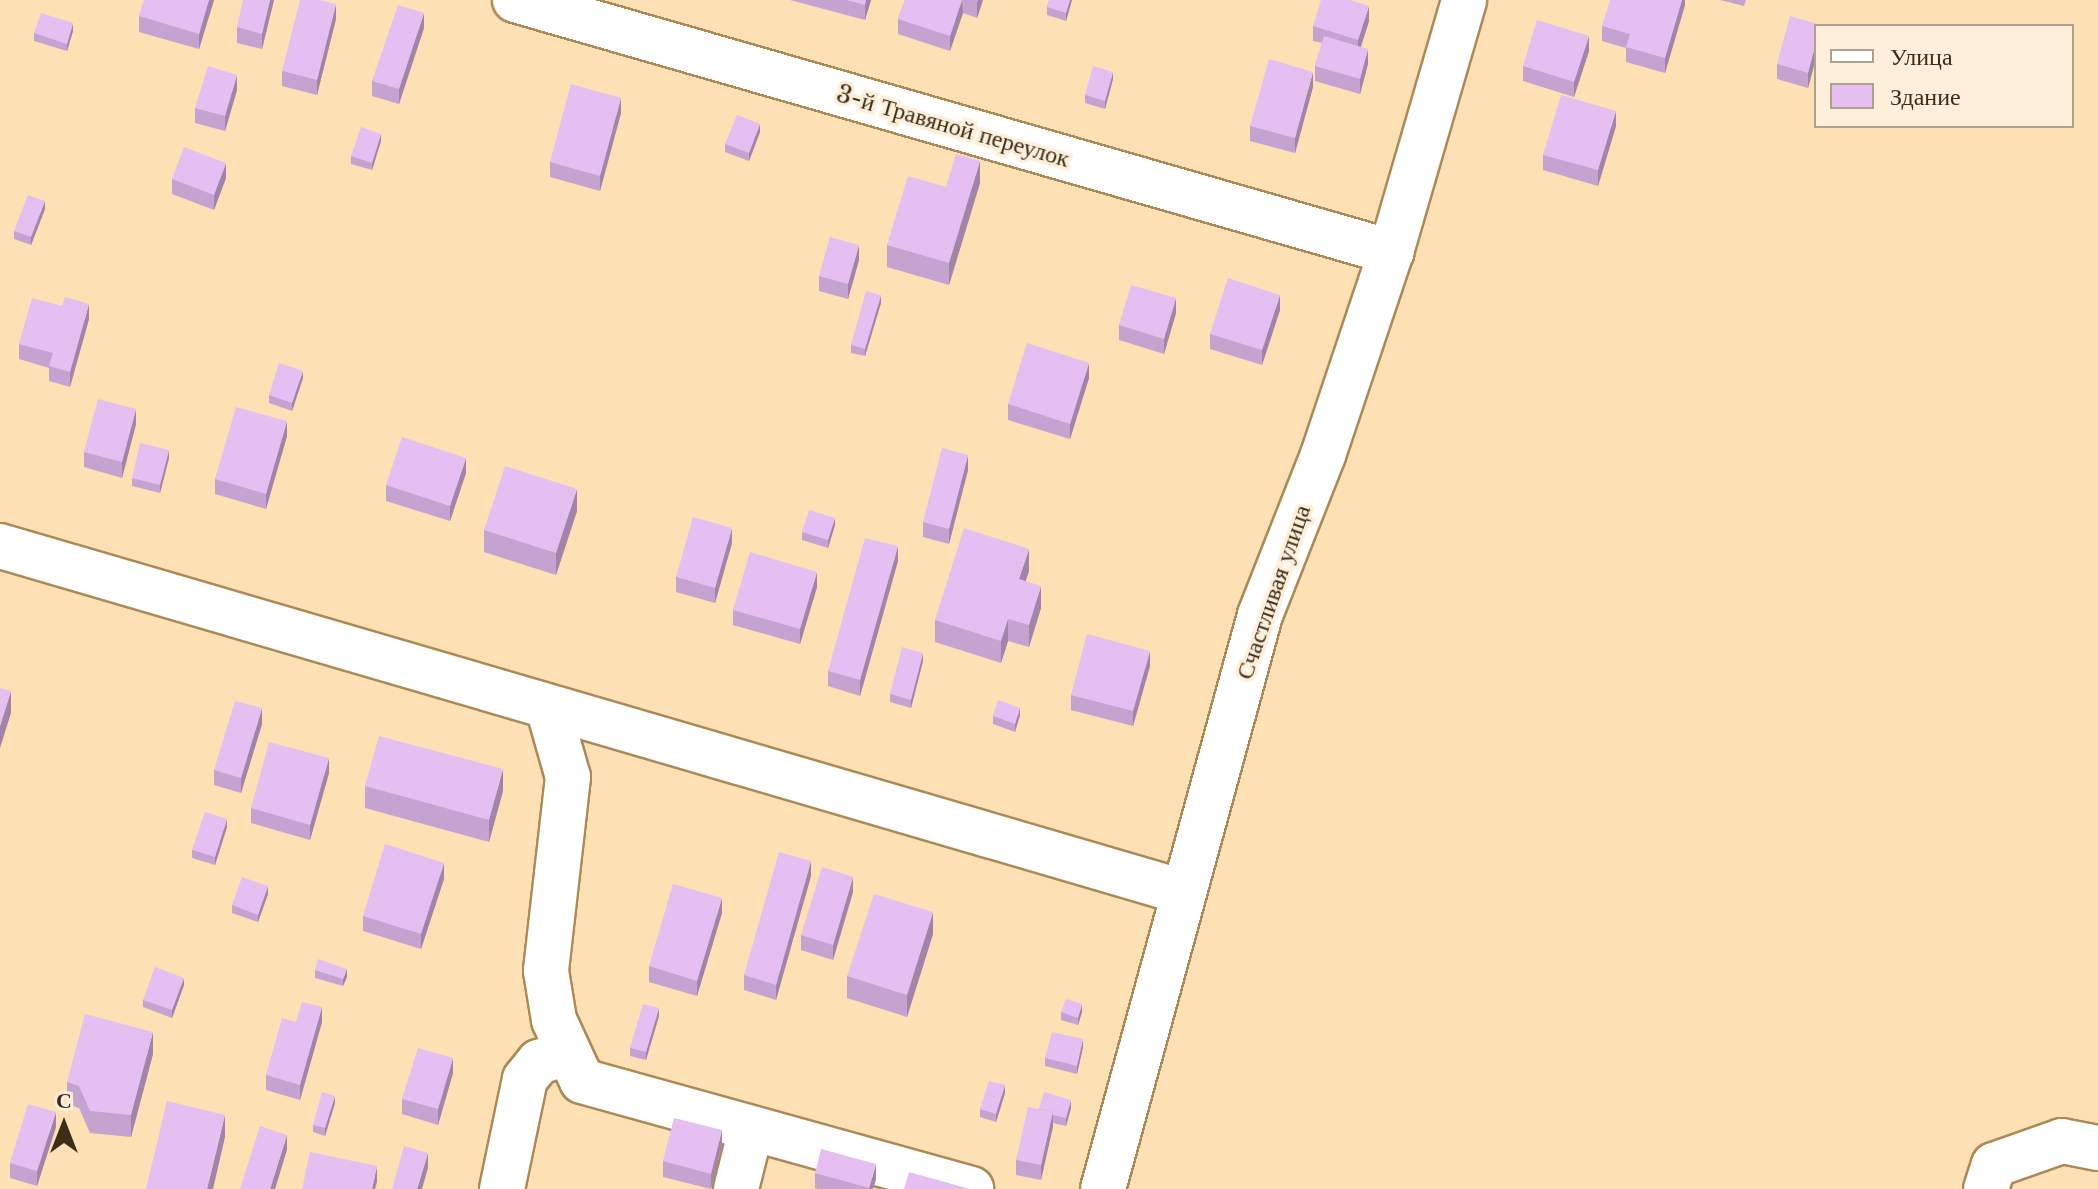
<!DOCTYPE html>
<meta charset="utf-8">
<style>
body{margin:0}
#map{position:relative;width:2098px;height:1189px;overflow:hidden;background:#fde0b4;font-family:"Libre Baskerville",serif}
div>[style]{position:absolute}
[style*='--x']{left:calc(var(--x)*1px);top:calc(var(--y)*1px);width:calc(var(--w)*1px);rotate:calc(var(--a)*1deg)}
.roads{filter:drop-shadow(2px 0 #ac8a55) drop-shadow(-2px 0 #ac8a55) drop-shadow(0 2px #ac8a55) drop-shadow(0 -2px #ac8a55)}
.minor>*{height:44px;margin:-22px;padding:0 22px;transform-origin:22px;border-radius:22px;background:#fff}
.wall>*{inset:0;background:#c5a3d0}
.shaded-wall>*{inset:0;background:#a085a9}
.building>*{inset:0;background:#e5bef2}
span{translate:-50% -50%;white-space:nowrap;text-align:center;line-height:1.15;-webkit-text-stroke:7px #feefda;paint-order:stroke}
.street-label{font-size:24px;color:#3b2d17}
.legend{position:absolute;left:1814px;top:24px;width:260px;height:104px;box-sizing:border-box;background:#feefda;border:2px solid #b0a18c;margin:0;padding:10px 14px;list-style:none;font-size:24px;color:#3b2d17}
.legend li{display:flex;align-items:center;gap:16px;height:40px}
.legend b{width:40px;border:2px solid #b0a18c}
.north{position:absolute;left:24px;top:1085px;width:80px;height:80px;-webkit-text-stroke:6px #feefda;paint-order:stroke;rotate:0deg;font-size:22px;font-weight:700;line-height:32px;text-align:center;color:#3b2d17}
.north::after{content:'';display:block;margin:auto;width:28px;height:36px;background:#3b2d17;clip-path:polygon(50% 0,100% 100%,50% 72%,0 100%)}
</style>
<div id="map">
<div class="roads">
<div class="minor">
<i style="--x:515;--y:0;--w:912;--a:16.05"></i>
<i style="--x:0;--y:546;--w:1233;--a:16.3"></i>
<i style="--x:548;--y:707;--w:73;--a:74.1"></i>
<i style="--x:568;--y:777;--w:195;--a:96.5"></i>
<i style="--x:546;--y:971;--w:50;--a:80.7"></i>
<i style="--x:554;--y:1020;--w:67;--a:65.3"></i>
<i style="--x:582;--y:1081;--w:404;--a:15.5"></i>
<i style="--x:502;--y:1189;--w:112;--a:-78.2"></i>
<i style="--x:525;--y:1079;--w:22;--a:-51"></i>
<i style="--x:539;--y:1062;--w:28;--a:-18"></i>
<i style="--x:736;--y:1189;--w:62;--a:-76"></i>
<i style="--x:1103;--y:1189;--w:595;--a:-74.7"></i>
<i style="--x:1260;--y:615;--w:172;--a:-68.5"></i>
<i style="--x:1323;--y:455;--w:214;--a:-71.5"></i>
<i style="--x:1391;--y:252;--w:262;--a:-73.8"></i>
<i style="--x:1986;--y:1189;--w:25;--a:-72"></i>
<i style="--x:1994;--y:1165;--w:72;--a:-19.4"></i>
<i style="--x:2062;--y:1141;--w:37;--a:11"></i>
</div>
</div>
<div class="wall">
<i style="clip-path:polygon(214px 0,199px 49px,139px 32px,139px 16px)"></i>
<i style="clip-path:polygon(274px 0,262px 49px,237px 43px,237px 27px)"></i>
<i style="clip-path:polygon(790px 0,871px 0,865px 20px)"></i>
<i style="clip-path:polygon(905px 0,983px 0,977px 18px,963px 13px,950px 51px,898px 34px,898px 19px)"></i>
<i style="clip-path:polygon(1049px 0,1072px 0,1066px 21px,1047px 15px,1047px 7px)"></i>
<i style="clip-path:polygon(1685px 0,1685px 5px,1665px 73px,1626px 62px,1626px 48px,1602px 41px,1602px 26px)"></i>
<i style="clip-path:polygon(1720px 0,1746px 0,1744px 6px)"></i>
<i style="clip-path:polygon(336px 19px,317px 95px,282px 86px,282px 71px)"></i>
<i style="clip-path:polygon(1369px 21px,1361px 47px,1368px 64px,1360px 94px,1315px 81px,1315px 66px,1322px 43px,1313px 41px,1313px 26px)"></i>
<i style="clip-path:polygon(1816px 26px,1816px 58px,1808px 88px,1777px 79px,1777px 64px)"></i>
<i style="clip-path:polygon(424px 28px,399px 104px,372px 96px,372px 81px)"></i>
<i style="clip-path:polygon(73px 31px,67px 51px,34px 41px,34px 33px)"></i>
<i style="clip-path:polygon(1589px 51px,1574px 97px,1523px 81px,1523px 66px)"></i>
<i style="clip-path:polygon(1113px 79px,1105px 109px,1085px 103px,1085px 95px)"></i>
<i style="clip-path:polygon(1313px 87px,1295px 153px,1250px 141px,1250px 126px)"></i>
<i style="clip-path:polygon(237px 90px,225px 131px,195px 123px,195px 108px)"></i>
<i style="clip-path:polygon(621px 113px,600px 191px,550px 177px,550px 162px)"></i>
<i style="clip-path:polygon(1616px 126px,1598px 186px,1543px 170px,1543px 155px)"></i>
<i style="clip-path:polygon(760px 132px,749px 161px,725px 152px,725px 144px)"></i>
<i style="clip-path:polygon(381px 141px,372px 170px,351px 164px,351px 156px)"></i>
<i style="clip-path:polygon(226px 178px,214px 210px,172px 194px,172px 179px)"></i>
<i style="clip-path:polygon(980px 183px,949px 285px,887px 267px,887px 245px,946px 187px)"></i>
<i style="clip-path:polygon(45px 209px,31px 245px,14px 239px,14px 231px)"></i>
<i style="clip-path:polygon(859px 260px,848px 299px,819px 291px,819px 276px)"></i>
<i style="clip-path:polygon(881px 303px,865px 356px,851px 353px,851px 345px)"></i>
<i style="clip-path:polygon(1280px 310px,1262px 365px,1210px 349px,1210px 334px)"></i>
<i style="clip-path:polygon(1176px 313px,1164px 354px,1119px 340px,1119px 325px)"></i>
<i style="clip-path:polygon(89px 319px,70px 387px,49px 381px,49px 368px,19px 359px,19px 344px)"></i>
<i style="clip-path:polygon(303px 378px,292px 411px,269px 403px,269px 395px)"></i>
<i style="clip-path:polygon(1089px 378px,1070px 439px,1008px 420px,1008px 404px)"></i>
<i style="clip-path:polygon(136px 424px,122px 478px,84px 467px,84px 452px)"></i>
<i style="clip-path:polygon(287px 436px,266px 509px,215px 494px,215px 479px)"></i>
<i style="clip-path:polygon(169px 458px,160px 493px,132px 486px,132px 478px)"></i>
<i style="clip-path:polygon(968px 470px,949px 544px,923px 537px,923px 522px)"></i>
<i style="clip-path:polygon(466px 473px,450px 521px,386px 501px,386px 485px)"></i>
<i style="clip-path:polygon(577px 511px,556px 575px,484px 552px,484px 530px)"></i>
<i style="clip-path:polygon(835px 525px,828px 548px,802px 540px,802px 532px)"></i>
<i style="clip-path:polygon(732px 543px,715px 603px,676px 592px,676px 577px)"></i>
<i style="clip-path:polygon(898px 561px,860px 696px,828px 686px,828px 671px)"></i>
<i style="clip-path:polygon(1029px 571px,1025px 581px,1041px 608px,1029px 647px,1008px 641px,1001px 663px,935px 642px,935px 620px)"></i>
<i style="clip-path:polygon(817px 587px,800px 644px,733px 625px,733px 610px)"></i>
<i style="clip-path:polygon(923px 661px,911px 708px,890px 702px,890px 694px)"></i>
<i style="clip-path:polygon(1150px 666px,1133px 726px,1071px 710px,1071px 695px)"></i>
<i style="clip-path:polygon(1020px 715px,1015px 732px,993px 724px,993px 716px)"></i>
<i style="clip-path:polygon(262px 724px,241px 793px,214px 785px,214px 770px)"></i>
<i style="clip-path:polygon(329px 773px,310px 840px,251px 823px,251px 808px)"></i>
<i style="clip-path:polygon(365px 786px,503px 791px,489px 842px,365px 808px)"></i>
<i style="clip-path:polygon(227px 827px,215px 865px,192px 858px,192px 850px)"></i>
<i style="clip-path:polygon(811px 876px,776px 1000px,744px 990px,744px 975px)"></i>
<i style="clip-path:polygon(444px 879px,421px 949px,363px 931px,363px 916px)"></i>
<i style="clip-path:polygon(853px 892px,833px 960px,801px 950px,801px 935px)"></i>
<i style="clip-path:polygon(268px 894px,258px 922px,232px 913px,232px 905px)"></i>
<i style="clip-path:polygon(722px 913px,697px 996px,649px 982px,649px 966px)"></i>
<i style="clip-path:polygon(933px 934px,907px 1017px,847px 998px,847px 976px)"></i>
<i style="clip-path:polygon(315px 970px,347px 977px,343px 986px,315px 978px)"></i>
<i style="clip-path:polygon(184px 985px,172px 1018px,143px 1007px,143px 1000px)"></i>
<i style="clip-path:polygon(1061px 1012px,1082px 1012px,1078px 1025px,1061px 1020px)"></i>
<i style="clip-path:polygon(659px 1016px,646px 1060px,630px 1056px,630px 1048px)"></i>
<i style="clip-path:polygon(296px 1022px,322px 1022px,300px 1100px,266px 1090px,266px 1075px)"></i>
<i style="clip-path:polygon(1083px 1047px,1077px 1074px,1045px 1066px,1045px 1058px)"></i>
<i style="clip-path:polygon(153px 1054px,131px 1137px,90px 1133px,79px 1108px,67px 1104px,67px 1082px)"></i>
<i style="clip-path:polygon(453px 1073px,438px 1125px,402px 1114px,402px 1099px)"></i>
<i style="clip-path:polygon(1005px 1093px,996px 1122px,980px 1117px,980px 1109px)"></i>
<i style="clip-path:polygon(335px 1103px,325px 1136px,313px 1132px,313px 1125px)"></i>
<i style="clip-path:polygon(1071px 1108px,1066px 1126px,1053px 1123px,1041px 1180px,1016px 1175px,1016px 1160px,1039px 1109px)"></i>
<i style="clip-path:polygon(56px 1127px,37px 1186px,10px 1178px,10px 1163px)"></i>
<i style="clip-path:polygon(722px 1145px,711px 1189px,663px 1177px,663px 1161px)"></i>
<i style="clip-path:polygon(815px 1173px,876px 1179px,873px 1189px,818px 1189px,815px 1188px)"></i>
</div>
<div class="shaded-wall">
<i style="clip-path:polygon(209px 0,214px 0,199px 49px,199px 34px)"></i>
<i style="clip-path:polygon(270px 0,274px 0,262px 49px,262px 34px)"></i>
<i style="clip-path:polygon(866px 0,871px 0,865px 20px,865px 5px)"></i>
<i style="clip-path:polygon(962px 0,963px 13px,950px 51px,950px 36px)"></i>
<i style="clip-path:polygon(978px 0,983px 0,977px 18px,977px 3px)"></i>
<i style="clip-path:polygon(1070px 0,1072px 0,1066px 21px,1066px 13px)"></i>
<i style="clip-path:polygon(1682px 0,1685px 0,1685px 5px,1665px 73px,1665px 58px)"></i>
<i style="clip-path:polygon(336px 4px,336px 19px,317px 95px,317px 80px)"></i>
<i style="clip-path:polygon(1369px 6px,1369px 21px,1358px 55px,1358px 40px)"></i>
<i style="clip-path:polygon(424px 13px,424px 28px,399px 104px,399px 89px)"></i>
<i style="clip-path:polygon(73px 23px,73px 31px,67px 51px,67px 44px)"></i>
<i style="clip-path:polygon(1589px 36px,1589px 51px,1574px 97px,1574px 82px)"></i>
<i style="clip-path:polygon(1816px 43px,1816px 58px,1808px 88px,1808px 73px)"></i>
<i style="clip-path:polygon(1368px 49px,1368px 64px,1360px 94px,1360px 79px)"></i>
<i style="clip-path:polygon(1113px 72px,1113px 79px,1105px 109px,1105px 101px)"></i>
<i style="clip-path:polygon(1313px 72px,1313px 87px,1295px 153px,1295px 138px)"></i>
<i style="clip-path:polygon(237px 75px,237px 90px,225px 131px,225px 116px)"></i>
<i style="clip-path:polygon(621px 98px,621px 113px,600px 191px,600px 176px)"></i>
<i style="clip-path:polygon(1616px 111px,1616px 126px,1598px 186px,1598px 170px)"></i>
<i style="clip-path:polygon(760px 124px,760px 132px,749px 161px,749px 153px)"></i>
<i style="clip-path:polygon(381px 134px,381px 141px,372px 170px,372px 163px)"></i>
<i style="clip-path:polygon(980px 161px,980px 183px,949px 285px,949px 263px)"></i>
<i style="clip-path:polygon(226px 163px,226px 178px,214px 210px,214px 195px)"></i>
<i style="clip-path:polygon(45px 201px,45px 209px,31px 245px,31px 237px)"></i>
<i style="clip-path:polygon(859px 245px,859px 260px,848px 299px,848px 284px)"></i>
<i style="clip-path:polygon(881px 295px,881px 303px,865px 356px,865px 349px)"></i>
<i style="clip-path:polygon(1280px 295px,1280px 310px,1262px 365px,1262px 350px)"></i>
<i style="clip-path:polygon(1176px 298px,1176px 313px,1164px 354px,1164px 339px)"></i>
<i style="clip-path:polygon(89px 304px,89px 319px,70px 387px,70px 372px)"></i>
<i style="clip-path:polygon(1089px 363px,1089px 378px,1070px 439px,1070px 424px)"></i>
<i style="clip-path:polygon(303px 371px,303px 378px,292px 411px,292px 403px)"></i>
<i style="clip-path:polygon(136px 409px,136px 424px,122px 478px,122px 462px)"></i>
<i style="clip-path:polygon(287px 421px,287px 436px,266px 509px,266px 494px)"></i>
<i style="clip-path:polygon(169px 450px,169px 458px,160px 493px,160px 485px)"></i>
<i style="clip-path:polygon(968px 455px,968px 470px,949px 544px,949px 529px)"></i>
<i style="clip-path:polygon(466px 458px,466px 473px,450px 521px,450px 506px)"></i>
<i style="clip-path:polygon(577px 489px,577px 511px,556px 575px,556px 553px)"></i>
<i style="clip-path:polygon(835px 518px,835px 525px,828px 548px,828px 540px)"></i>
<i style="clip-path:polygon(732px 528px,732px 543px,715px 603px,715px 588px)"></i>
<i style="clip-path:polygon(898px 546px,898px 561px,860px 696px,860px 680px)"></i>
<i style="clip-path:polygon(1029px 549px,1029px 571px,1019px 601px,1019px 579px)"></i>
<i style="clip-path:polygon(817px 572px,817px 587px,800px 644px,800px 629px)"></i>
<i style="clip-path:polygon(1041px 586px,1041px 608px,1029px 647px,1029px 625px)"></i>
<i style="clip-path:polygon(1008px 619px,1008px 641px,1001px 663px,1001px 641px)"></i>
<i style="clip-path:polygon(1150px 651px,1150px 666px,1133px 726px,1133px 711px)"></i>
<i style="clip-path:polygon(923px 653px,923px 661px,911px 708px,911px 700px)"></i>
<i style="clip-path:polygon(11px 691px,11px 713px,0 748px,0 726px)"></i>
<i style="clip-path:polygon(262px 708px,262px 724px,241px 793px,241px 778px)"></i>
<i style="clip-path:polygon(1020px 708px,1020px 715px,1015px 732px,1015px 724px)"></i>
<i style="clip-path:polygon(329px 758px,329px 773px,310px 840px,310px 825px)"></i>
<i style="clip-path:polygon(503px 769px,503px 791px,489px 842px,489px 820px)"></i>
<i style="clip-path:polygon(227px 819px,227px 827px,215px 865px,215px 857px)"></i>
<i style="clip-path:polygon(811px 861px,811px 876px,776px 1000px,776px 985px)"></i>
<i style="clip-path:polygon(444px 863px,444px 879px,421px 949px,421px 934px)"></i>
<i style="clip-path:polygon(853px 877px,853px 892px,833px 960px,833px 945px)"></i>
<i style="clip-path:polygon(268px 886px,268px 894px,258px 922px,258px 915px)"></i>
<i style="clip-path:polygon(722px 898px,722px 913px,697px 996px,697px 981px)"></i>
<i style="clip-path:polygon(933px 912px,933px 934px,907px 1017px,907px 995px)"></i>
<i style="clip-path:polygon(347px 969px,347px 977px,343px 986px,343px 979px)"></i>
<i style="clip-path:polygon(184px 978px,184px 985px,172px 1018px,172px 1010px)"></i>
<i style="clip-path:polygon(1082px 1004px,1082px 1012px,1078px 1025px,1078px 1018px)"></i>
<i style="clip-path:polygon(322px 1007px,322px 1022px,300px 1100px,300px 1085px)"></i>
<i style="clip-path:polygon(659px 1008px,659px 1016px,646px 1060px,646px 1052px)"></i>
<i style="clip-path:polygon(153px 1032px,153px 1054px,131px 1137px,131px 1115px)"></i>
<i style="clip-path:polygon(1083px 1039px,1083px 1047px,1077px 1074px,1077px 1066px)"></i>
<i style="clip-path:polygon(453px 1058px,453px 1073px,438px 1125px,438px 1109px)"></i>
<i style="clip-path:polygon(1005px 1085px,1005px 1093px,996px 1122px,996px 1114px)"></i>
<i style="clip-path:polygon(335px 1096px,335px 1103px,325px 1136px,325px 1128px)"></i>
<i style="clip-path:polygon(1071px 1100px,1071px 1108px,1066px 1126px,1066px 1118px)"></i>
<i style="clip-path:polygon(56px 1112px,56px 1127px,37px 1186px,37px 1171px)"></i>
<i style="clip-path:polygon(1053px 1112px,1053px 1127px,1041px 1180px,1041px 1165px)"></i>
<i style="clip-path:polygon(225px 1115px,225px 1137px,213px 1189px,207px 1189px)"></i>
<i style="clip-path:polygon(722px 1130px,722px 1145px,711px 1189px,711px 1174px)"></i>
<i style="clip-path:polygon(287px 1135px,287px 1150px,275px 1189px,270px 1189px)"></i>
<i style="clip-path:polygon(428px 1153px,428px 1168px,422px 1189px,417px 1189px)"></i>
<i style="clip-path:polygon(876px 1164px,876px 1179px,873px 1189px,869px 1189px)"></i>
<i style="clip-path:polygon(377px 1166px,377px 1182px,375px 1189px,372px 1189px)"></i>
</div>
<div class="building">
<i style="clip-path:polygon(144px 0,209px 0,199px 34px,139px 16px)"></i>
<i style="clip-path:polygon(243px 0,270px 0,262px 34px,237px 27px)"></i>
<i style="clip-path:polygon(300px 0,320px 0,336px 4px,317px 80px,282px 71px)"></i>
<i style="clip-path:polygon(846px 0,866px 0,865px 5px)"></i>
<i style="clip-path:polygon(905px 0,962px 0,950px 36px,898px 19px)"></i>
<i style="clip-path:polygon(1049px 0,1070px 0,1066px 13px,1047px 7px)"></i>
<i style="clip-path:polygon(1321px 0,1350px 0,1369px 6px,1358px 40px,1313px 26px)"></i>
<i style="clip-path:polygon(1610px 0,1682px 0,1665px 58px,1626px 47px,1630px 34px,1602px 26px)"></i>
<i style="clip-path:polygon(398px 5px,424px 13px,399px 89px,372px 81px)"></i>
<i style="clip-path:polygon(41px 13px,73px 23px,67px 44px,34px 33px)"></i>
<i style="clip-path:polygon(1790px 16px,1821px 25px,1816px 26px,1816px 43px,1808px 73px,1777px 64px)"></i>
<i style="clip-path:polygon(1537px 20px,1589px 36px,1574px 82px,1523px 66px)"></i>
<i style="clip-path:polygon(1324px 36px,1368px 49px,1360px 79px,1315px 66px)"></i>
<i style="clip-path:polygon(1269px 59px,1313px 72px,1295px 138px,1250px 126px)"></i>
<i style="clip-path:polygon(208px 66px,237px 75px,225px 116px,195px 108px)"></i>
<i style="clip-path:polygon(1093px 66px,1113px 72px,1105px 101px,1085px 95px)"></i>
<i style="clip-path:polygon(571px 84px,621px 98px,600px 176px,550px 162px)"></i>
<i style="clip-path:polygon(1561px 95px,1616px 111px,1598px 170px,1543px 155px)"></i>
<i style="clip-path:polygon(737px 115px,760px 124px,749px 153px,725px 144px)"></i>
<i style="clip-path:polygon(361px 127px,381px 134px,372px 163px,351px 156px)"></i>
<i style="clip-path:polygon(184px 147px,226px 163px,214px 195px,172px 179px)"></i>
<i style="clip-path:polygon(956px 154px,980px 161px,949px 263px,887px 245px,908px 176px,946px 187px)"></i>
<i style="clip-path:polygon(28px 195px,45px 201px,31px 237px,14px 231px)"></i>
<i style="clip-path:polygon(830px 237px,859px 245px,848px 284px,819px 276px)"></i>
<i style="clip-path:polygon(1228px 278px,1280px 295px,1262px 350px,1210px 334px)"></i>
<i style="clip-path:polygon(1131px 285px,1176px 298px,1164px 339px,1119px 325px)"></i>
<i style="clip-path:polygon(866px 291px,881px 295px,865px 349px,851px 345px)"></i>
<i style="clip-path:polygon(65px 297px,89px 304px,70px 372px,49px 366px,53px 353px,19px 344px,32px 298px,62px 306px)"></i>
<i style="clip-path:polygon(1027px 343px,1089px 363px,1070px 424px,1008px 404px)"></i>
<i style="clip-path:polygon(279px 363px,303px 371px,292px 403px,269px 395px)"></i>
<i style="clip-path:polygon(98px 399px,136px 409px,122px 462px,84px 452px)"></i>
<i style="clip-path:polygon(236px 407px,287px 421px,266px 494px,215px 479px)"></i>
<i style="clip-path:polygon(402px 437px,466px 458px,450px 506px,386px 485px)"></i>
<i style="clip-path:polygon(140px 443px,169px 450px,160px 485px,132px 478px)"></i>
<i style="clip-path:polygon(942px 448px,968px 455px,949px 529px,923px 522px)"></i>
<i style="clip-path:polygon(505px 466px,577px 489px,556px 553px,484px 530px)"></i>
<i style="clip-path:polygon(809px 510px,835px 518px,828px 540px,802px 532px)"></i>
<i style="clip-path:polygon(693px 517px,732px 528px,715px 588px,676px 577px)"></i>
<i style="clip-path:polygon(964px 528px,1029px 549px,1019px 579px,1041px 586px,1029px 625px,1008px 619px,1001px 641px,935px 620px)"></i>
<i style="clip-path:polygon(865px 538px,898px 546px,860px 680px,828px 671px)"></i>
<i style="clip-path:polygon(750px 552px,817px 572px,800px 629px,733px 610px)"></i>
<i style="clip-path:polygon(1087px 634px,1150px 651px,1133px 711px,1071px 695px)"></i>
<i style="clip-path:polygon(902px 647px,923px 653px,911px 700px,890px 694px)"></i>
<i style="clip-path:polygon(0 688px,11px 691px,0 726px)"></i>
<i style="clip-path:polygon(998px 700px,1020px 708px,1015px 724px,993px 716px)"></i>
<i style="clip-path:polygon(235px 701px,262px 708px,241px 778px,214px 770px)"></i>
<i style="clip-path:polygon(379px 736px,503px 769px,489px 820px,365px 786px)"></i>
<i style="clip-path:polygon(269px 742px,329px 758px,310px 825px,251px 808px)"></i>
<i style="clip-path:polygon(205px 812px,227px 819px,215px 857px,192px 850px)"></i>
<i style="clip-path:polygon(385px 844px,444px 863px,421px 934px,363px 916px)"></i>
<i style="clip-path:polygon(779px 852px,811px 861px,776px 985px,744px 975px)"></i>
<i style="clip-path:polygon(822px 867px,853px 877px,833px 945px,801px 935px)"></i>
<i style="clip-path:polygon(242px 877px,268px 886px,258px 915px,232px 905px)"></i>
<i style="clip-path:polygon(673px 884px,722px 898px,697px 981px,649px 966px)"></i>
<i style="clip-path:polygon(874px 894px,933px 912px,907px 995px,847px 976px)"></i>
<i style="clip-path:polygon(318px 959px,347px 969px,343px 979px,315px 970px)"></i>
<i style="clip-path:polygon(155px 967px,184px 978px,172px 1010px,143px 1000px)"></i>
<i style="clip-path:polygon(1066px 999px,1082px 1004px,1078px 1018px,1061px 1012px)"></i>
<i style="clip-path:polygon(302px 1002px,322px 1007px,300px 1085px,266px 1075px,282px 1018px,296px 1022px)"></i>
<i style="clip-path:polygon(643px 1004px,659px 1008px,646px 1052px,630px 1048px)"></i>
<i style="clip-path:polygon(85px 1014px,153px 1032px,131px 1115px,90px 1111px,79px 1086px,67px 1082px)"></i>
<i style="clip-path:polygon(1052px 1032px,1083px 1039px,1077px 1066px,1045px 1058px)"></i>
<i style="clip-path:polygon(418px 1048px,453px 1058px,438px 1109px,402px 1099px)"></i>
<i style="clip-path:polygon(989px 1081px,1005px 1085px,996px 1114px,980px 1109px)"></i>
<i style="clip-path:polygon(322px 1092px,335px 1096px,325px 1128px,313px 1125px)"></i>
<i style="clip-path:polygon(1044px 1092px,1071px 1100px,1066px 1118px,1053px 1115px,1053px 1112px,1039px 1109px)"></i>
<i style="clip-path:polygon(167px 1101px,225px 1115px,207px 1189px,146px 1189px)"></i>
<i style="clip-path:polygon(28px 1104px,56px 1112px,37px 1171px,10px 1163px)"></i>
<i style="clip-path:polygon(1028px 1107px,1053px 1112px,1041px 1165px,1016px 1160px)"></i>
<i style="clip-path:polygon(674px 1118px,722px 1130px,711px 1174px,663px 1161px)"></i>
<i style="clip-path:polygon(260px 1126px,287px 1135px,270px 1189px,240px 1189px)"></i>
<i style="clip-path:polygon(404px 1146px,428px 1153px,417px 1189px,392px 1189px)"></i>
<i style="clip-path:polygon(821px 1149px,876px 1164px,869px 1188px,815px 1173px)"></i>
<i style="clip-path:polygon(310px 1152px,377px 1166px,372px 1189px,302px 1189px)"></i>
<i style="clip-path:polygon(909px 1172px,970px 1189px,904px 1189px)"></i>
</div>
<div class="street-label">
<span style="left:953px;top:126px;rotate:16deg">3-й Травяной переулок</span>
<span style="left:1273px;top:592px;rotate:-71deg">Счастливая улица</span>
</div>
<ul class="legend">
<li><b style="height:10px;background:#fff"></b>Улица</li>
<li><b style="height:22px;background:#e5bef2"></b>Здание</li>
</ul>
<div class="north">С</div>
</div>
